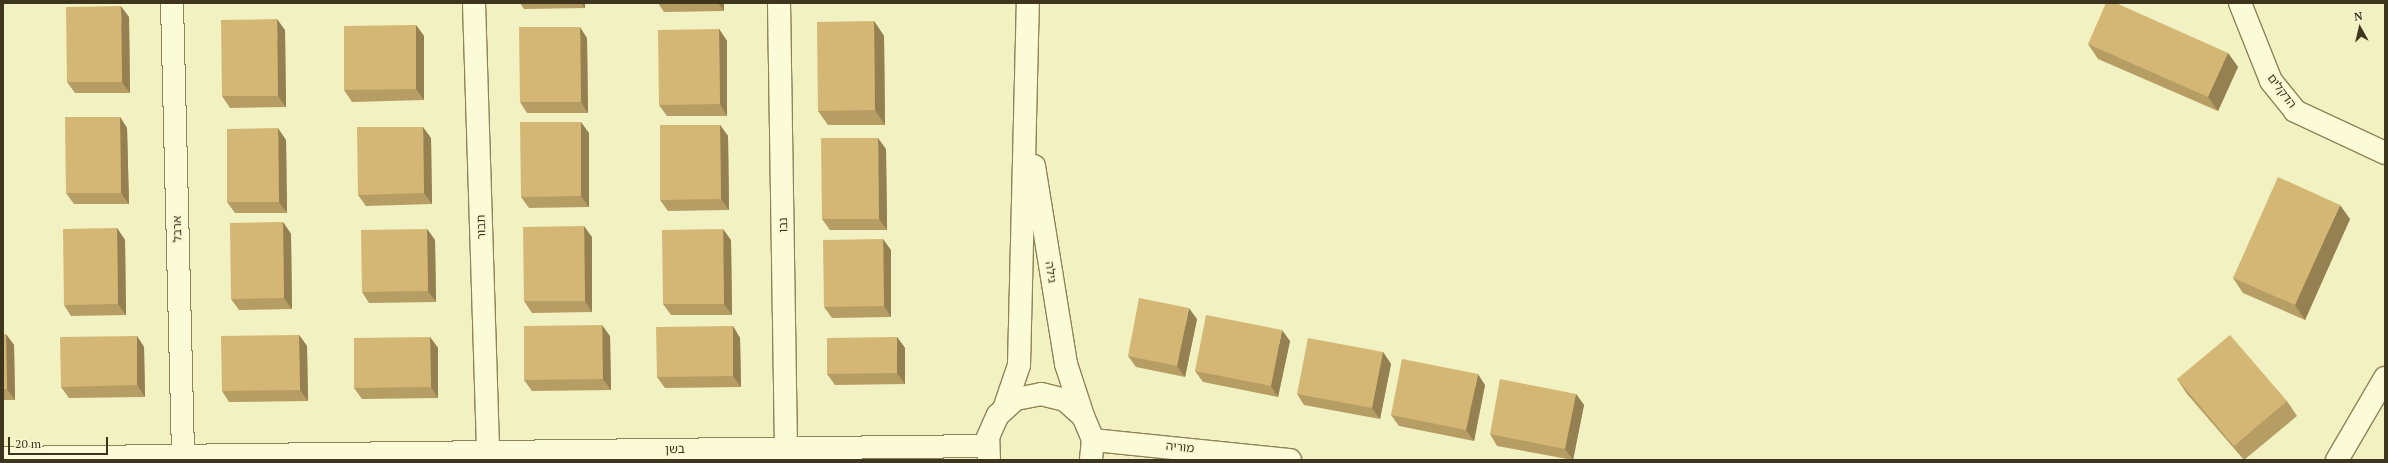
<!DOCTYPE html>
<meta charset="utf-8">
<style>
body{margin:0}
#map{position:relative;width:2388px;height:463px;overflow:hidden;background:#f2f1c2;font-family:"PT Serif","Noto Sans Hebrew",serif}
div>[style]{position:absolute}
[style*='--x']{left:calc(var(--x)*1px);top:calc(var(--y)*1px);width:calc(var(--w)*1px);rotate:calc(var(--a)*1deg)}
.roads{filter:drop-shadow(1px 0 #8e8457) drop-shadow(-1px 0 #8e8457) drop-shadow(0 1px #8e8457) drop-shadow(0 -1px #8e8457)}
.street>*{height:22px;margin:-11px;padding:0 11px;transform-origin:11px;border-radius:11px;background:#fcfbd7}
.secondary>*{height:22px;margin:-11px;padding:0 11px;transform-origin:11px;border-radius:11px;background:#fcfbd7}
.wall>*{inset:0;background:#b69d64}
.shaded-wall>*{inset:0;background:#948051}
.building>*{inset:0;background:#d4b774}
span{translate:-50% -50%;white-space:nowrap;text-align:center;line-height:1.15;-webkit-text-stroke:4px #f9f8d3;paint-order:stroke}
.street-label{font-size:12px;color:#3d351d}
.frame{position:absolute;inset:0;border:4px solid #3d351d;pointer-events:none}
.north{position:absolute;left:2340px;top:8px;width:40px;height:40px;-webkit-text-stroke:3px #f9f8d3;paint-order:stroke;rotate:352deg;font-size:11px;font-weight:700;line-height:16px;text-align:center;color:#3d351d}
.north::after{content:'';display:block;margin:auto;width:14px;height:18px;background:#3d351d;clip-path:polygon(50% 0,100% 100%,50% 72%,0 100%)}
.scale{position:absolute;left:8px;top:437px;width:100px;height:18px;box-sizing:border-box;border:2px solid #3d351d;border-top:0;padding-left:5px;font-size:12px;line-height:14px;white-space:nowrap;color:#3d351d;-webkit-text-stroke:3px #f9f8d3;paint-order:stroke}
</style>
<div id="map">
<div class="roads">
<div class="street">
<i style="--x:172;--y:3;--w:453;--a:88.6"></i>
<i style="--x:474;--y:3;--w:449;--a:88.2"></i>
<i style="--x:779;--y:3;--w:445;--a:89.1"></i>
<i style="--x:2240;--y:3;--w:84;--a:68.3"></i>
<i style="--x:2271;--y:81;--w:38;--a:51"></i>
<i style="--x:2295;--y:111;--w:99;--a:25"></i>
<i style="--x:1093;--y:440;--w:198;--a:5.8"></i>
<i style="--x:3;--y:458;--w:984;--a:-0.7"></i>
<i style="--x:2337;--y:460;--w:95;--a:-59.7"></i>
</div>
<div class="secondary">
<i style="--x:1034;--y:166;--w:201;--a:80.8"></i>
<i style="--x:1066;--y:364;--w:55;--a:71.9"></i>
<i style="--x:1005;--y:406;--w:43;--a:-71.1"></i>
<i style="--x:1019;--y:365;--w:362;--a:-88.6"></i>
<i style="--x:989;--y:460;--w:23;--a:-92"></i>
<i style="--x:988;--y:437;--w:24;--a:-66"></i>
<i style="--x:998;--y:415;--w:24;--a:-42"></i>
<i style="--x:1016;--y:399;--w:25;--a:-11"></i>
<i style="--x:1041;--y:394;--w:25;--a:14"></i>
<i style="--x:1065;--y:400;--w:24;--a:42"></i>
<i style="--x:1083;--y:416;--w:26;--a:67"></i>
<i style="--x:1093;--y:440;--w:20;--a:96"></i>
</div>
</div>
<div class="wall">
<i style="clip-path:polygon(520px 3px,585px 3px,585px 8px,524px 9px)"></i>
<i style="clip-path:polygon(658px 3px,724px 3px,724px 11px,664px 12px)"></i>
<i style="clip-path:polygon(129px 17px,130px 93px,75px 93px,67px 82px)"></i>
<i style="clip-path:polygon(874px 21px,884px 36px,885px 125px,828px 125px,818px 111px)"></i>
<i style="clip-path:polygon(416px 25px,424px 36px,424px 100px,352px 102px,344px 90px)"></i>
<i style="clip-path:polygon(719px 29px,727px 41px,727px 116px,667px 116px,659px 105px)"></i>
<i style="clip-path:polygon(285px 30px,286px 107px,230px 108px,222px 96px)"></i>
<i style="clip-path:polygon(587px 38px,588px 113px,527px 113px,520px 102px)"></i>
<i style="clip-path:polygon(2088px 44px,2228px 53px,2238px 67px,2218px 111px,2098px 59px)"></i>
<i style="clip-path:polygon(120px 117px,127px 128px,129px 204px,74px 204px,66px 193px)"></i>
<i style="clip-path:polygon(720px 125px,728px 136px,729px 210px,668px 211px,660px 200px)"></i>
<i style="clip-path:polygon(589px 133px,589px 207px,529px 208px,521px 197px)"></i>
<i style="clip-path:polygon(431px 138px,432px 204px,366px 206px,358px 195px)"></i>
<i style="clip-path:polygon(286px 140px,287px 213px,235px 213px,227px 202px)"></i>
<i style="clip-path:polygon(886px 149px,887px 230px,830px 230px,822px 219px)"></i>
<i style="clip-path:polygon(2350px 219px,2305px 320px,2243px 293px,2233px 278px)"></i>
<i style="clip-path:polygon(283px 222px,291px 234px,292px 309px,239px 310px,231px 299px)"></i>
<i style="clip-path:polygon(117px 228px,125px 240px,126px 315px,71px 316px,64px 305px)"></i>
<i style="clip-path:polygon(427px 229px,435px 240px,436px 302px,369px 303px,362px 292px)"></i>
<i style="clip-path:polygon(592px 237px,592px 312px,532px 313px,524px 301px)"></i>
<i style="clip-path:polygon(731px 240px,732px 315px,671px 315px,663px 304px)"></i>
<i style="clip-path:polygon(891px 250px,891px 317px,832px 318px,824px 307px)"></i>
<i style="clip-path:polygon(1197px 319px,1185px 377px,1136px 367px,1128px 356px)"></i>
<i style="clip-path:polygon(733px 326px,740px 338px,741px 387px,665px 388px,657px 377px)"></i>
<i style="clip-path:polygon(3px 334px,14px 345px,15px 400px,3px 400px)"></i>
<i style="clip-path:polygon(299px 335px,307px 346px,308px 401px,229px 402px,222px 391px)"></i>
<i style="clip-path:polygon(137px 336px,144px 347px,145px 397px,69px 398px,61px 387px)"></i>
<i style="clip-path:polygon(610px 336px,611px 390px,532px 391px,524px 380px)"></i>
<i style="clip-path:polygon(430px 337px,438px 348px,438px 398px,362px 399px,354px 388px)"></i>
<i style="clip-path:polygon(897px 337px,905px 348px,905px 384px,835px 385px,827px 374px)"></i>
<i style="clip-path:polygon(1290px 341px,1278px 397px,1203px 382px,1195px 371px)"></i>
<i style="clip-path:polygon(1383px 352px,1391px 364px,1380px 419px,1304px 405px,1297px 394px)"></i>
<i style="clip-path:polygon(2177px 379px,2287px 401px,2297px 416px,2244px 460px,2187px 394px)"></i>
<i style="clip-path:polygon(1485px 385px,1474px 441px,1399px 426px,1391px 415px)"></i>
<i style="clip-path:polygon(1576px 394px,1584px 405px,1573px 460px,1497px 446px,1490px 434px)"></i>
</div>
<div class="shaded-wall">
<i style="clip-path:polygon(581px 3px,585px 3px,585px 8px)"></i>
<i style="clip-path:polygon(718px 3px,724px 3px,724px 11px)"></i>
<i style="clip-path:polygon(121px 6px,129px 17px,130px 93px,122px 82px)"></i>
<i style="clip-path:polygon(277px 19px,285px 30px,286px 107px,278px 96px)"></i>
<i style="clip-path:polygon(874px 21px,884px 36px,885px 125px,875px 110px)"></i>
<i style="clip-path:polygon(416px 25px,424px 36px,424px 100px,416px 89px)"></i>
<i style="clip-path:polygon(580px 27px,587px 38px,588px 113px,581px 102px)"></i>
<i style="clip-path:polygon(719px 29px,727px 41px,727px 116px,720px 104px)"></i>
<i style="clip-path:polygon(2228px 53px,2238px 67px,2218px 111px,2208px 97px)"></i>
<i style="clip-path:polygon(120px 117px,127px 128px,129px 204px,121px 193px)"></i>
<i style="clip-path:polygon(581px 122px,589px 133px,589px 207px,581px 196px)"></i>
<i style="clip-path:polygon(720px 125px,728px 136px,729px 210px,721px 199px)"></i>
<i style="clip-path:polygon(423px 127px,431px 138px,432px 204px,424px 193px)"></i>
<i style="clip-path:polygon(278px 128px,286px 140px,287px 213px,279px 202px)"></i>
<i style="clip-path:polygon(878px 138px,886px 149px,887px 230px,879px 219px)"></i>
<i style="clip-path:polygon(2340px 205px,2350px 219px,2305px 320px,2295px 305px)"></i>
<i style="clip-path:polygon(283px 222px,291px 234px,292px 309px,284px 298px)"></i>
<i style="clip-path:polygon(584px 226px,592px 237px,592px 312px,585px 301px)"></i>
<i style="clip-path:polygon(117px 228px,125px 240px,126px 315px,118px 304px)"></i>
<i style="clip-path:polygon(427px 229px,435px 240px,436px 302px,428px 291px)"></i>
<i style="clip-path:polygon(723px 229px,731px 240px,732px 315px,724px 304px)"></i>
<i style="clip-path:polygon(883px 239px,891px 250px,891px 317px,884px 306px)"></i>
<i style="clip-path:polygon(1189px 308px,1197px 319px,1185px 377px,1177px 366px)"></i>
<i style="clip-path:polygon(602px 325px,610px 336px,611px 390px,603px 379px)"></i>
<i style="clip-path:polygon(733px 326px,740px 338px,741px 387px,733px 376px)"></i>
<i style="clip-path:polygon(1282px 330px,1290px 341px,1278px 397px,1271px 386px)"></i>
<i style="clip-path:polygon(6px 334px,14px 345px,15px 400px,7px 389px)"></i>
<i style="clip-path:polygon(299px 335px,307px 346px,308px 401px,300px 390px)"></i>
<i style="clip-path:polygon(137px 336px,144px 347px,145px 397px,137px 385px)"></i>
<i style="clip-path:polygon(430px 337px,438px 348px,438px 398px,431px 387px)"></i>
<i style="clip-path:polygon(897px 337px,905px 348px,905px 384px,897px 373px)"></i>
<i style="clip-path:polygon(1383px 352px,1391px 364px,1380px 419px,1372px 408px)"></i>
<i style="clip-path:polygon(1478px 374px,1485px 385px,1474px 441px,1466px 430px)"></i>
<i style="clip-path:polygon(1576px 394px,1584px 405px,1573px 460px,1565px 449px)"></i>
</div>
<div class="building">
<i style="clip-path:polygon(2106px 3px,2116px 3px,2228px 53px,2208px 97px,2088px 44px)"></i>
<i style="clip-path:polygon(121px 6px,122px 82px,67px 82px,66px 7px)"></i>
<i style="clip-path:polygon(277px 19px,278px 96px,222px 96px,221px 20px)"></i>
<i style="clip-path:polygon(874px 21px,875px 110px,818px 111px,817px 22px)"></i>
<i style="clip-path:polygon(416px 25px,416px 89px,344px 90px,344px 26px)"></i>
<i style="clip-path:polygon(519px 27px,580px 27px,581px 102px,520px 102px)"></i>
<i style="clip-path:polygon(719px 29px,720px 104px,659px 105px,658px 30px)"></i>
<i style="clip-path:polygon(65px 117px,120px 117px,121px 193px,66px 193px)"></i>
<i style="clip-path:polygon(520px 122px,581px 122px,581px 196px,521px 197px)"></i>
<i style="clip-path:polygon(660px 125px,720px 125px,721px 199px,660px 200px)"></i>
<i style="clip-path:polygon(357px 127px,423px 127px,424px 193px,358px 195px)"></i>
<i style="clip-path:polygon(278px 128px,279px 202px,227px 202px,227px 129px)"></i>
<i style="clip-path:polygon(821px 138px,878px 138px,879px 219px,822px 219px)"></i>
<i style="clip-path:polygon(2278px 177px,2340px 205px,2295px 305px,2233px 278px)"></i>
<i style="clip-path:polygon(283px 222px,284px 298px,231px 299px,230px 223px)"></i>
<i style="clip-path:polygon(584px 226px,585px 301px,524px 301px,523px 227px)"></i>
<i style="clip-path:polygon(117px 228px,118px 304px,64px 305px,63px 229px)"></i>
<i style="clip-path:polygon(427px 229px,428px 291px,362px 292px,361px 230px)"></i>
<i style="clip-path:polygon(723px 229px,724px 304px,663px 304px,662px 230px)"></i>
<i style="clip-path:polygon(883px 239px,884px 306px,824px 307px,823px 240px)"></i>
<i style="clip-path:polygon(1139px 298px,1189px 308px,1177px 366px,1128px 356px)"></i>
<i style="clip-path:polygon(1206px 315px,1282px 330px,1271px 386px,1195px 371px)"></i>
<i style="clip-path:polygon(602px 325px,603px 379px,524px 380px,524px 326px)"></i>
<i style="clip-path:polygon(733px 326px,733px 376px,657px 377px,656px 327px)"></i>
<i style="clip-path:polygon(3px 334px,6px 334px,7px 389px,3px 389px)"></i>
<i style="clip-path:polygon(299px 335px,300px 390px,222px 391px,221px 336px)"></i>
<i style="clip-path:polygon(2230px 335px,2287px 401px,2234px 446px,2177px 379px)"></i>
<i style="clip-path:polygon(137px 336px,137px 385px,61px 387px,60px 337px)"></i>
<i style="clip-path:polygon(430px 337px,431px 387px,354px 388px,354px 338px)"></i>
<i style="clip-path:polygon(897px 337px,897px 373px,827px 374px,827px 338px)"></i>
<i style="clip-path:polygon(1308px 338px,1383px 352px,1372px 408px,1297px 394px)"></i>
<i style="clip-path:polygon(1402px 359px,1478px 374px,1466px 430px,1391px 415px)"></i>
<i style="clip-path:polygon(1500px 379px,1576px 394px,1565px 449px,1490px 434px)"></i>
</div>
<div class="street-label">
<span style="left:2282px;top:91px;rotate:53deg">הדקלים</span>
<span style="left:783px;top:225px;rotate:-91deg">נבו</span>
<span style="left:481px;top:227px;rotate:-92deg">תבור</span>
<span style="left:177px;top:229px;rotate:-91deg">ארבל</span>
<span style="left:1051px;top:272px;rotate:82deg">גילה</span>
<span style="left:1180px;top:447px;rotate:5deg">מוריה</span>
<span style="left:675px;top:449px;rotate:-1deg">בשן</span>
</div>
<div class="frame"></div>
<div class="north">N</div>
<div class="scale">20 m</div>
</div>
